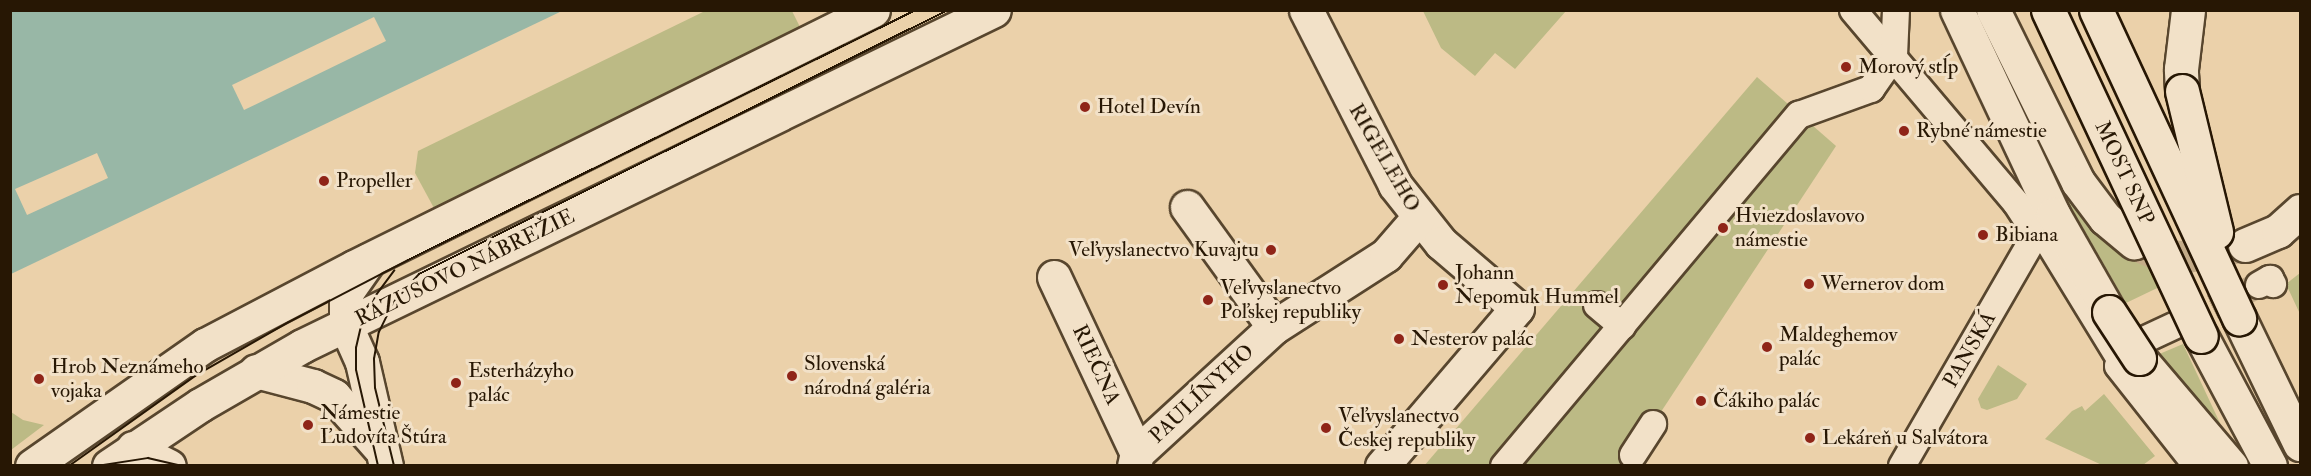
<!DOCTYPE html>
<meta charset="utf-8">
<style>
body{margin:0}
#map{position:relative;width:2311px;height:476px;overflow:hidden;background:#ebd1aa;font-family:"IM FELL Double Pica",serif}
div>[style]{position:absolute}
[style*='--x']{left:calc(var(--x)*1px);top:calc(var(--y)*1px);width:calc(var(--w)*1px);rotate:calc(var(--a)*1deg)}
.green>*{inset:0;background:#bcba85}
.water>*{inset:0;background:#98b7a6}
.pier>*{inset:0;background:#ebd1aa}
.pedestrian-tunnel>*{height:26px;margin-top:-13px;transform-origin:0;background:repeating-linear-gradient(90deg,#c4ac89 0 26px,transparent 0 39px)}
.secondary-tunnel>*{height:33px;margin-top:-16.5px;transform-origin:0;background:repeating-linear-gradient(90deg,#c4ac89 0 33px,transparent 0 49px)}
.roads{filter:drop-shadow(2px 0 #58462e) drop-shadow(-2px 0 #58462e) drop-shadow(0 2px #58462e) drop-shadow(0 -2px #58462e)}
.pedestrian>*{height:26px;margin:-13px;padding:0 13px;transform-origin:13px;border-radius:13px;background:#f2e1c8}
.minor>*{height:33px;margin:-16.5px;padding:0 16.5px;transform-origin:16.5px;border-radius:16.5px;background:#f2e1c8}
.secondary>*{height:33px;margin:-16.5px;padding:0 16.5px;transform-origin:16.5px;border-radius:16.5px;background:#f2e1c8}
.tram>*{height:1.5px;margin:-0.75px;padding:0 0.75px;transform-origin:0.75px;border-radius:0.75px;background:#271704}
.bridges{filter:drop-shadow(2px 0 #271704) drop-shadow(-2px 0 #271704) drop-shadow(0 2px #271704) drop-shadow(0 -2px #271704)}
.secondary-bridge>*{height:33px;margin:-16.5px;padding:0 16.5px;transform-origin:16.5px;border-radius:16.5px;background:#f2e1c8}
.dots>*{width:16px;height:16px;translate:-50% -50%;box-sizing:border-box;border:3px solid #f2e1c8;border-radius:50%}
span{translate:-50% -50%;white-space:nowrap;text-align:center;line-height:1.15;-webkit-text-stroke:6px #f2e1c8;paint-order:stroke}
.poi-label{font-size:21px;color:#271704}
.left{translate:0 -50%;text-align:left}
.right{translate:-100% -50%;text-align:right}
.street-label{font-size:21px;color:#271704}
.frame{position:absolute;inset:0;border:12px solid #271704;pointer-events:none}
</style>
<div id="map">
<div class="green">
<i style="clip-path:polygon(705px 11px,792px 11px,802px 31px,435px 210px,415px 173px,418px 151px)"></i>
<i style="clip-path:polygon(1423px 11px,1566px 11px,1515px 69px,1495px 53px,1475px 76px,1441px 48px)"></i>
<i style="clip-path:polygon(1757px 77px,1836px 146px,1626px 465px,1424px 466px)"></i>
<i style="clip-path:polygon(2063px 193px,2115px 250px,2176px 279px,2126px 303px)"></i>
<i style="clip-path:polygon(2300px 273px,2300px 314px,2286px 284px)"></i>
<i style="clip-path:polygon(2183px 344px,2227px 438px,2157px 355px)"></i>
<i style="clip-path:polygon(1998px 365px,2027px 384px,2017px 399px,1987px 410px,1981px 408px,1978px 399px)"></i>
<i style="clip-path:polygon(2104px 394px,2155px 456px,2143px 465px,2102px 465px,2045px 439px,2072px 411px,2082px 406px,2085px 411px)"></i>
<i style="clip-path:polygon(11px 412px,23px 420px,44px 425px,11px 450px)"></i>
</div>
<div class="water">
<i style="clip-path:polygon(10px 11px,562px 11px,11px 274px)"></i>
</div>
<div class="pier">
<i style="clip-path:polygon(374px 17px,386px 41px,244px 110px,232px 85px)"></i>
<i style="clip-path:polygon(97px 153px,108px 178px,27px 215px,15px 189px)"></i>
</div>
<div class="pedestrian-tunnel">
<i style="--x:2177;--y:324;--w:91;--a:-25.4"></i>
</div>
<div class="secondary-tunnel">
<i style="--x:2141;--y:246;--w:23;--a:23"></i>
<i style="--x:2162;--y:255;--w:20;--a:6"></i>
<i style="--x:2182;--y:257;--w:64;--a:-10.8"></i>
</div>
<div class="roads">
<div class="pedestrian">
<i style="--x:1853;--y:10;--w:253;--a:49.8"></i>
<i style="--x:2016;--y:203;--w:37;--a:57"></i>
<i style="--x:2036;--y:234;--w:6;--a:-39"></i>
<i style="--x:2041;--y:230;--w:157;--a:58.5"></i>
<i style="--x:2123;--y:364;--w:5;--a:158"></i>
<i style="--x:2118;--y:366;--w:127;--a:51.7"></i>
<i style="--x:2259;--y:285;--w:13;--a:-29"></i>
<i style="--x:2270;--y:279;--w:6;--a:59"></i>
<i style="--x:1597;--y:305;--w:33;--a:40"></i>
<i style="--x:2148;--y:338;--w:29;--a:-25"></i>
<i style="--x:1633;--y:455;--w:37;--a:-57"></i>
<i style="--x:1504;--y:466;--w:459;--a:-50"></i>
<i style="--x:1799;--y:115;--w:77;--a:-19.9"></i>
<i style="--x:1871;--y:89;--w:40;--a:-55.1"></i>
<i style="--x:1894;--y:56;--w:46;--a:-87.5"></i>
<i style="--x:1902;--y:466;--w:268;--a:-60"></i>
</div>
<div class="minor">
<i style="--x:1306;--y:10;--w:196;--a:63"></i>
<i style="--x:1395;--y:185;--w:74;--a:51.6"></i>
<i style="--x:1441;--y:243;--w:100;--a:40.5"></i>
<i style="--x:1517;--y:308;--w:208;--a:130.5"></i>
<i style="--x:1187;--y:207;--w:148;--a:54.1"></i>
<i style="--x:369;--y:260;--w:40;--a:124.9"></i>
<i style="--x:346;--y:293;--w:33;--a:90"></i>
<i style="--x:346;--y:326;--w:39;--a:66"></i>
<i style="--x:362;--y:362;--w:107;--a:77"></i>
<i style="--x:1054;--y:277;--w:195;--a:64.8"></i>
<i style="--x:256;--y:371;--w:59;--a:14.7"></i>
<i style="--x:313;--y:386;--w:23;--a:25"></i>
<i style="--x:334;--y:396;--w:68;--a:48.6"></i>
<i style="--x:133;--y:448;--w:40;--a:26.6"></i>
<i style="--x:1134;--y:466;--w:13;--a:-77"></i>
<i style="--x:1137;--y:453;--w:186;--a:-42.6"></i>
<i style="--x:1274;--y:327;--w:133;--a:-32.7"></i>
<i style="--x:1386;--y:255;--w:49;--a:-49.1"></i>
</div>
<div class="secondary">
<i style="--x:1957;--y:10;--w:225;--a:64.8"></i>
<i style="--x:2053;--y:214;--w:113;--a:60.3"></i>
<i style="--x:1993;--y:10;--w:192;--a:63.7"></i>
<i style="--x:2078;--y:182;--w:45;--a:53.1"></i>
<i style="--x:2105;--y:218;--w:38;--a:40"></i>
<i style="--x:2182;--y:91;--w:22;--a:-93"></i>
<i style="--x:2181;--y:69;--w:59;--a:-83.2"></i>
<i style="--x:2245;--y:245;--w:36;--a:-23"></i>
<i style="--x:2278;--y:231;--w:30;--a:-42"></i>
<i style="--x:2239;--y:318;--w:140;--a:64.2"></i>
<i style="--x:2201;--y:336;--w:147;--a:62"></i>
<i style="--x:2139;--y:358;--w:142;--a:49.6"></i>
<i style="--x:32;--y:466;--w:211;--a:-35"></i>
<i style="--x:205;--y:345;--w:168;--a:-27.6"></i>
<i style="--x:354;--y:267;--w:579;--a:-26.34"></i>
<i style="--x:109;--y:466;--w:110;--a:-33.8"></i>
<i style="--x:200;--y:405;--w:118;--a:-30"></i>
<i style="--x:302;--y:346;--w:769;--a:-25.9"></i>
</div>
</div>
<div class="tram">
<i style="--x:69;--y:466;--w:155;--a:-35.5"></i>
<i style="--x:195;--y:376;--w:108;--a:-29.9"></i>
<i style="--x:289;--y:322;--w:134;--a:-27.5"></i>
<i style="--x:408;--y:260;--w:566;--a:-26.2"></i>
<i style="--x:97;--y:466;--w:52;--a:-8.9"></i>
<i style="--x:148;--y:458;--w:36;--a:13"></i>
<i style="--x:378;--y:466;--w:98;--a:-102.9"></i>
<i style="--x:356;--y:370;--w:22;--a:-90"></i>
<i style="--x:356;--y:348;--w:39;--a:-77"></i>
<i style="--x:365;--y:310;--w:49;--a:-53.4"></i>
<i style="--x:394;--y:466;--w:80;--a:-103.7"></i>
<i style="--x:375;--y:388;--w:29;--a:-92"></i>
<i style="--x:374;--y:359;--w:27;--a:-80"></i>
<i style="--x:379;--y:332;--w:32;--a:-64"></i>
<i style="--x:393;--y:303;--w:39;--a:-48"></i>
<i style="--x:419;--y:274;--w:591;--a:-26.52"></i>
</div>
<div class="bridges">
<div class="secondary-bridge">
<i style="--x:2048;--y:10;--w:360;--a:64.9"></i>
<i style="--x:2096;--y:10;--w:340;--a:65.1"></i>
<i style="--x:2182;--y:91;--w:145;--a:76.4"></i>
<i style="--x:2109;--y:312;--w:55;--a:56.9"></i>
</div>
</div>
<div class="dots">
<i style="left:1846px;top:67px;background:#8f2418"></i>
<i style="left:1085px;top:107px;background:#8f2418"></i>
<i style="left:1904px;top:131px;background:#8f2418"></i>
<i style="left:324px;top:181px;background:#8f2418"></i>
<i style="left:1723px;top:228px;background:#8f2418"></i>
<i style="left:1983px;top:235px;background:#8f2418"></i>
<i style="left:1271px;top:250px;background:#8f2418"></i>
<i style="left:1809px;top:284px;background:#8f2418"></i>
<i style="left:1443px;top:285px;background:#8f2418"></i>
<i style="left:1208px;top:300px;background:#8f2418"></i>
<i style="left:1399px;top:339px;background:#8f2418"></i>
<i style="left:1767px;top:347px;background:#8f2418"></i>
<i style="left:792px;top:376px;background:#8f2418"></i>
<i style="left:39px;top:379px;background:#8f2418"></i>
<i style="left:456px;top:383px;background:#8f2418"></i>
<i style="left:1701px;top:401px;background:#8f2418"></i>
<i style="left:308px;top:425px;background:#8f2418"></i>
<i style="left:1326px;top:428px;background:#8f2418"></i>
<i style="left:1810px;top:438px;background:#8f2418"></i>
</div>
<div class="poi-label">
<span class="left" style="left:1858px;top:67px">Morový stĺp</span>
<span class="left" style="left:1097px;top:107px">Hotel Devín</span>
<span class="left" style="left:1916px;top:131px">Rybné námestie</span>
<span class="left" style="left:336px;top:181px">Propeller</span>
<span class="left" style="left:1735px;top:228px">Hviezdoslavovo<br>námestie</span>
<span class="left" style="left:1995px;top:235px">Bibiana</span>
<span class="right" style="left:1259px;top:250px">Veľvyslanectvo Kuvajtu</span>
<span class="left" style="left:1455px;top:285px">Johann<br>Nepomuk Hummel</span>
<span class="left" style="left:1821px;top:284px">Wernerov dom</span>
<span class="left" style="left:1220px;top:300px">Veľvyslanectvo<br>Poľskej republiky</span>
<span class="left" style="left:1779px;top:347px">Maldeghemov<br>palác</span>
<span class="left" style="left:1411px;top:339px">Nesterov palác</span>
<span class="left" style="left:804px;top:376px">Slovenská<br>národná galéria</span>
<span class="left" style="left:51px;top:379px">Hrob Neznámeho<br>vojaka</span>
<span class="left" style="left:468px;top:383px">Esterházyho<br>palác</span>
<span class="left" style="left:1713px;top:401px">Čákiho palác</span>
<span class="left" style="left:320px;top:425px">Námestie<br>Ľudovíta Štúra</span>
<span class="left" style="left:1338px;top:428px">Veľvyslanectvo<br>Českej republiky</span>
<span class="left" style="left:1822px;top:438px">Lekáreň u Salvátora</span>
</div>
<div class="street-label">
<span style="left:1384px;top:158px;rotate:60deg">RIGELEHO</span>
<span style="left:2124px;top:173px;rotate:65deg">MOST SNP</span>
<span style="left:465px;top:268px;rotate:-26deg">RÁZUSOVO NÁBREŽIE</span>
<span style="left:1970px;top:350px;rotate:-60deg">PANSKÁ</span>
<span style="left:1096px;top:365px;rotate:65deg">RIEČNA</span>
<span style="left:1202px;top:394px;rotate:-43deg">PAULÍNYHO</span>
</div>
<div class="frame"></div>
</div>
